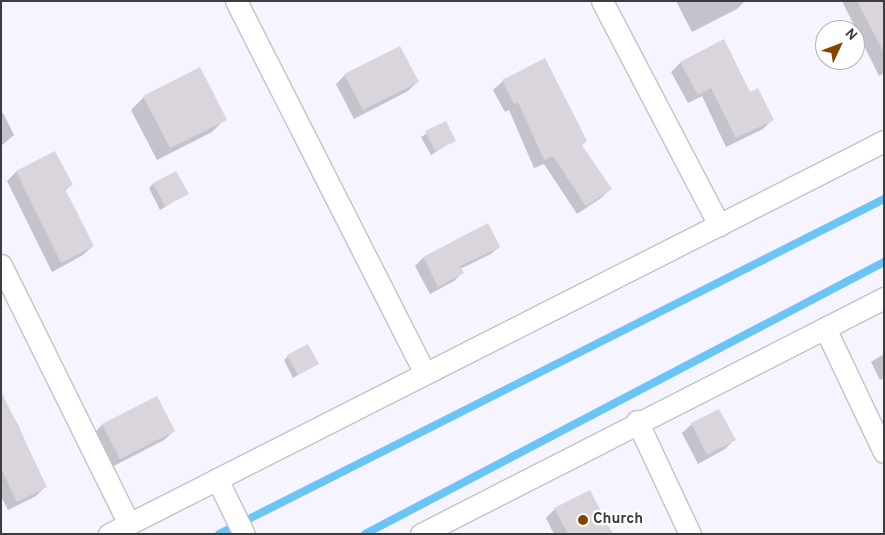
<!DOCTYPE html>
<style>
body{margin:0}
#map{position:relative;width:885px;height:535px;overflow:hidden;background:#f5f4ff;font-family:Overpass,sans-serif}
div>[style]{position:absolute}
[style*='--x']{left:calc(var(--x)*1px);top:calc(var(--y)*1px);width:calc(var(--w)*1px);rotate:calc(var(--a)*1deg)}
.shadow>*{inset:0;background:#0003}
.stream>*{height:8px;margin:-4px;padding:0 4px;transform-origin:4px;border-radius:4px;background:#6ac5f6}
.building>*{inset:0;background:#dad5dd}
.roads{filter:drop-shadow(1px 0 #c2c2cb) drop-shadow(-1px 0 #c2c2cb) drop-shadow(0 1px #c2c2cb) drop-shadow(0 -1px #c2c2cb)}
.street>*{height:21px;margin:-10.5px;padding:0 10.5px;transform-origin:10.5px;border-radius:10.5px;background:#fff}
.dots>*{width:14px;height:14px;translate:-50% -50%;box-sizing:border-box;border:2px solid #fff;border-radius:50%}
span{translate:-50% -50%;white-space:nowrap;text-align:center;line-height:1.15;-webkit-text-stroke:4.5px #fff;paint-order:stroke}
.poi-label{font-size:15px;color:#3d3d40;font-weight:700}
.left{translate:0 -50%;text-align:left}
.frame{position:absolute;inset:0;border:2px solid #3d3d40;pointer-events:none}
.north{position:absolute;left:815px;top:20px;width:50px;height:50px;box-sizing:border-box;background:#fff;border:1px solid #b1b1b3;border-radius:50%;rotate:47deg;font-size:14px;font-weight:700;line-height:20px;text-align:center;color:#3d3d40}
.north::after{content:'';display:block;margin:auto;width:18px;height:22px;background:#824600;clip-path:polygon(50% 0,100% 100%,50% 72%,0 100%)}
</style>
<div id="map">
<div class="shadow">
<i style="clip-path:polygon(676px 1px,745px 1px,737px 9px,692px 32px)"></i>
<i style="clip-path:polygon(842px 1px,884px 1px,884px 73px,879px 76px)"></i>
<i style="clip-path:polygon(723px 41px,749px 93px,772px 120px,763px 129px,726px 147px,702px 96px,688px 103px,671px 72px,680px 63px)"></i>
<i style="clip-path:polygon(345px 75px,417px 82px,408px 91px,354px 119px,336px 84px)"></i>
<i style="clip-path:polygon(503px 81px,586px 141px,581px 146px,610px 189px,601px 198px,577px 214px,544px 164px,534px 168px,509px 110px,505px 112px,493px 90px)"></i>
<i style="clip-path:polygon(144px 97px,225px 119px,212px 132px,157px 160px,131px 110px)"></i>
<i style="clip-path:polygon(3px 113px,14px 135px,1px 146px,1px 114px)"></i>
<i style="clip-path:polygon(445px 123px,454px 140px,431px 155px,421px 137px)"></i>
<i style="clip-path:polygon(54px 153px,71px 185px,65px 191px,93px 246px,83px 255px,52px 272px,7px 181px,16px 172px)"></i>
<i style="clip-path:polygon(153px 184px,187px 193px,160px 210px,149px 188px)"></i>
<i style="clip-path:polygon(488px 225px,499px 247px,491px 254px,460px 269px,462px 273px,454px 281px,430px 294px,415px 266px,423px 258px)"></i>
<i style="clip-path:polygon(884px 354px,884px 378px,880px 380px,871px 362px)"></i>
<i style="clip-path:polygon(288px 356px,317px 363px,293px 378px,284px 360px)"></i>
<i style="clip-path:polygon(2px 397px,18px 425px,45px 487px,36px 496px,8px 510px,1px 496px)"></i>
<i style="clip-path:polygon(156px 397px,174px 431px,164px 440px,110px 468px,93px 434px,102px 425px)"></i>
<i style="clip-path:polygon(692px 424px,734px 440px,725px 449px,698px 464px,682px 433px)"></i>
<i style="clip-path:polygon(555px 509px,608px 534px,554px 534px,546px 518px)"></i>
</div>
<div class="stream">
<i style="--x:219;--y:534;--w:745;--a:-26.74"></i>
<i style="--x:365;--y:534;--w:586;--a:-27.66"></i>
</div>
<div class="building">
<i style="clip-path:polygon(857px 1px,884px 1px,884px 53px)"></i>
<i style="clip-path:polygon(724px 39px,750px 92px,758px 88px,774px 120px,736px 138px,711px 88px,698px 95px,680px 62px)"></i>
<i style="clip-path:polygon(400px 46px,419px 82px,363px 110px,344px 74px)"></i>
<i style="clip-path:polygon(545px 58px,587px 141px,581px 144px,612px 189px,586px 206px,553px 156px,544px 160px,518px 102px,514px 104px,502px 80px)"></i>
<i style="clip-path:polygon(200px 67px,227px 120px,170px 148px,143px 96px)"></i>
<i style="clip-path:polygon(446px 121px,456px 141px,435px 151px,425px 131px)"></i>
<i style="clip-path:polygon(55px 151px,73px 185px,65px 189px,94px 246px,61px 263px,16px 171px)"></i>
<i style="clip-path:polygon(176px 171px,189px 194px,165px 206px,153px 183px)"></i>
<i style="clip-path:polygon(488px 223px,500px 247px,460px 266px,464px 273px,438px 287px,423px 257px)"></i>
<i style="clip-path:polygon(308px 344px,319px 364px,298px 375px,287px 355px)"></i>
<i style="clip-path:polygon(1px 391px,47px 487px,17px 502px,1px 468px)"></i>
<i style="clip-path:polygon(157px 396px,175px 431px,120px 459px,102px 424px)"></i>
<i style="clip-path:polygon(719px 409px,736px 440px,707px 455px,691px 423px)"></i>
<i style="clip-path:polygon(590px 490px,613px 534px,568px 534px,554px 508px)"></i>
</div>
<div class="roads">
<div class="street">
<i style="--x:236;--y:1;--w:417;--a:63.1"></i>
<i style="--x:602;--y:1;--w:253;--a:62.4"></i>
<i style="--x:1;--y:265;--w:289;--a:63.7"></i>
<i style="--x:825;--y:328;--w:137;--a:64.6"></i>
<i style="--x:637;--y:421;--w:125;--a:64.9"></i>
<i style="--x:217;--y:479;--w:61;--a:63.9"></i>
<i style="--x:109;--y:534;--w:869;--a:-26.89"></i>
<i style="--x:421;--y:534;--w:520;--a:-27.01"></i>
</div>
</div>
<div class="dots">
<i style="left:583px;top:520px;background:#824600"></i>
</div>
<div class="poi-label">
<span class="left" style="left:593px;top:520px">Church</span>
</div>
<div class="frame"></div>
<div class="north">N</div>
</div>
